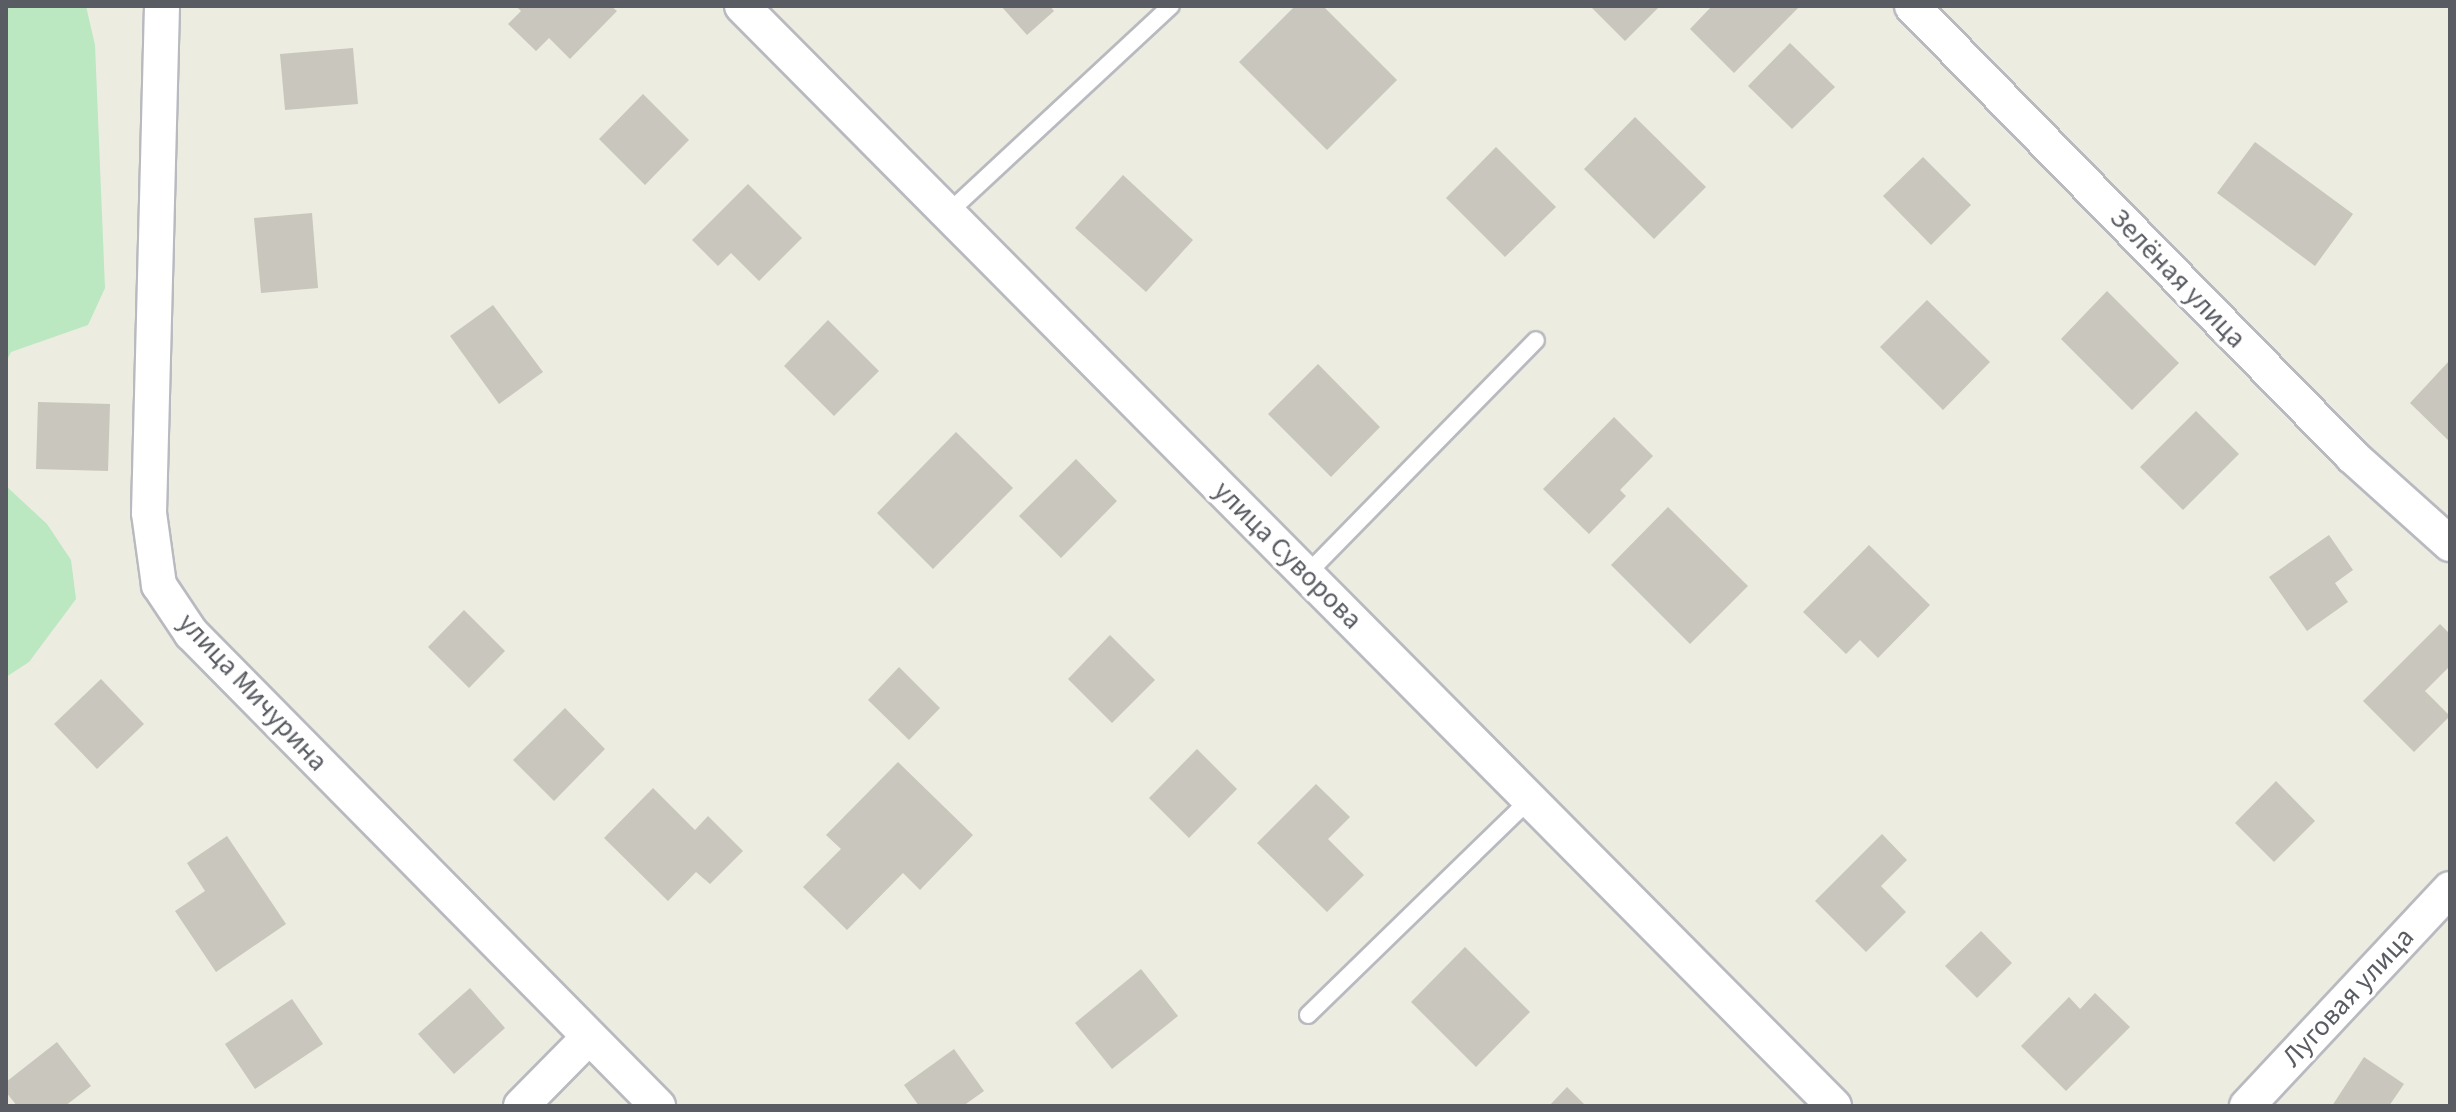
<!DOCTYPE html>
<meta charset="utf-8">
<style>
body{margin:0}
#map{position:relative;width:2456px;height:1112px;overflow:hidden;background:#edece0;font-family:"Source Sans 3",sans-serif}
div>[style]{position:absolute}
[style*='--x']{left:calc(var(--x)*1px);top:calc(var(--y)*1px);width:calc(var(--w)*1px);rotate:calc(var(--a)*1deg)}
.green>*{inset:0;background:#bbe7c1}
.building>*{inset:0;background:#c8c6bd}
.roads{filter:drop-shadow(2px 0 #b8bac0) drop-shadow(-2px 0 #b8bac0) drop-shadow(0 2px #b8bac0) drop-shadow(0 -2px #b8bac0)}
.lane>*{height:16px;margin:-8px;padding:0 8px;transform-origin:8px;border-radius:8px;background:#fff}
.street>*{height:34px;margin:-17px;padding:0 17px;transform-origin:17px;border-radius:17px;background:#fff}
span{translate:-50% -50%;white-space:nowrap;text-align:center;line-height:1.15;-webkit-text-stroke:7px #fff;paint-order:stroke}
.street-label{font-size:28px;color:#595c62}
.frame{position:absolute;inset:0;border:8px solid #595c62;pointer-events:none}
</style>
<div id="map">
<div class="green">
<i style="clip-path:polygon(6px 6px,86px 6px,95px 45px,105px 288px,88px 325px,11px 352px,6px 362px)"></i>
<i style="clip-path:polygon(6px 486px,47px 524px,71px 560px,76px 599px,29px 662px,6px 677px)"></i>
</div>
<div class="building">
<i style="clip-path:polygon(516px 6px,611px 6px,617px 11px,570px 59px,549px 38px,536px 51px,508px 24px,521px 11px)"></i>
<i style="clip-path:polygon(1001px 6px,1050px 6px,1054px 11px,1027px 35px)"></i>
<i style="clip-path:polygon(1295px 6px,1323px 6px,1397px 80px,1327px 150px,1239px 62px)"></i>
<i style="clip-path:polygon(1590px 6px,1660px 6px,1625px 41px)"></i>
<i style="clip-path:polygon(1712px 6px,1800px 6px,1734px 73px,1690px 29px)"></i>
<i style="clip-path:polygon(1790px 43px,1835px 87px,1792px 129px,1748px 86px)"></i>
<i style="clip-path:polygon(353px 48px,358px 104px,285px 110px,280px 54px)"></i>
<i style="clip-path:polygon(643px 94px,689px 140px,645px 185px,599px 139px)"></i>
<i style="clip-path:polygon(1635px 117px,1706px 187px,1654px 239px,1584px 169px)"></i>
<i style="clip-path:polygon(2255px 142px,2353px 214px,2315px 266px,2217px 193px)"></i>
<i style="clip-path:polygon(1496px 147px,1556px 207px,1505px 257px,1446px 198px)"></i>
<i style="clip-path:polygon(1923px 157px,1971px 205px,1931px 245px,1883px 196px)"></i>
<i style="clip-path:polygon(1123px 175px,1193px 240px,1146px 292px,1075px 228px)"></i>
<i style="clip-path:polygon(748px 184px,802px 238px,759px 281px,731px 253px,718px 266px,692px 240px)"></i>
<i style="clip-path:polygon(312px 213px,318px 288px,261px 293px,254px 218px)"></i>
<i style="clip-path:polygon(2107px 291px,2179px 363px,2132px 410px,2061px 339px)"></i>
<i style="clip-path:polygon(1927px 300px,1990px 362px,1943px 410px,1880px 347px)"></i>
<i style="clip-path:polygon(493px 305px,543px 372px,499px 404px,450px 336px)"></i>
<i style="clip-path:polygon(828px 320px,879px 371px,834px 416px,784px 366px)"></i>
<i style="clip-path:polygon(2450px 360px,2450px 442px,2410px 403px)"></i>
<i style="clip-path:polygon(1318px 364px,1380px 427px,1331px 477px,1268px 414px)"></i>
<i style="clip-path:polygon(38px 402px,110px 404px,108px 471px,36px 469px)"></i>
<i style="clip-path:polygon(2196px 411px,2239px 454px,2183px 510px,2140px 467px)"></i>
<i style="clip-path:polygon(1614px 417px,1653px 456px,1620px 490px,1626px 496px,1589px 534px,1543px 489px)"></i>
<i style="clip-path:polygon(956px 432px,1013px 488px,933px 569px,877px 513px)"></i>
<i style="clip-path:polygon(1076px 459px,1117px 501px,1061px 558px,1019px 516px)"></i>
<i style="clip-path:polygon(1668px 507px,1748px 586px,1690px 644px,1611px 565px)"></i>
<i style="clip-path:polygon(2329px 535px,2353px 570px,2335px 583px,2348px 602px,2307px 631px,2269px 577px)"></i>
<i style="clip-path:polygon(1869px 545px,1930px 605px,1878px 658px,1860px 640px,1846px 654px,1803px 612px)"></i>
<i style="clip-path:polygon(464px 610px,505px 651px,469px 688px,428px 647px)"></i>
<i style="clip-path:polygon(2440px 624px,2450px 634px,2450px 666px,2425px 691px,2450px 716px,2414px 752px,2363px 701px)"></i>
<i style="clip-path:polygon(1110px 635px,1155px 680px,1112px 723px,1068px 679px)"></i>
<i style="clip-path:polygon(899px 667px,940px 708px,909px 740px,868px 700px)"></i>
<i style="clip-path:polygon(101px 679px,144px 724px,97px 769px,54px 724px)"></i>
<i style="clip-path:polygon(565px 708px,605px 749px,554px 801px,513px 760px)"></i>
<i style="clip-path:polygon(1197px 749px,1237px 789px,1189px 838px,1149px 798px)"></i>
<i style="clip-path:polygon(898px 762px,973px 835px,920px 890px,903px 873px,847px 930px,803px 887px,841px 849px,826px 835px)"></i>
<i style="clip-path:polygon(2276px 781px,2315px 821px,2274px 862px,2235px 823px)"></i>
<i style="clip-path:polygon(1316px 784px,1350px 817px,1328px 839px,1364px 875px,1327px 912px,1257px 843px)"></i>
<i style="clip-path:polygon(653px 788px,695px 830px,708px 816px,743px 851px,710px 884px,696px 872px,668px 901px,604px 838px)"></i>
<i style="clip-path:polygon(1882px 834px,1907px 860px,1881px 886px,1906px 912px,1866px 952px,1815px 901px)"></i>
<i style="clip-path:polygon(227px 836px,286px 924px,216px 972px,175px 911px,205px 891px,187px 863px)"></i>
<i style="clip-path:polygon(1981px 931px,2012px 963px,1977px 998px,1945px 966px)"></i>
<i style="clip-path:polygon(1465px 947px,1530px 1012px,1476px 1067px,1411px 1002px)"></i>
<i style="clip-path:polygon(1141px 969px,1178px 1016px,1112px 1069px,1075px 1023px)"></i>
<i style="clip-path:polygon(470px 988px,505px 1028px,454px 1074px,418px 1034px)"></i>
<i style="clip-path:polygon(2095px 993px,2130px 1027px,2066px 1091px,2021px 1046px,2069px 997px,2080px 1009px)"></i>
<i style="clip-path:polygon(292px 999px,323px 1044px,255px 1089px,225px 1044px)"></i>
<i style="clip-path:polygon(57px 1042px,91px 1086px,65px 1106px,17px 1106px,6px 1092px,6px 1082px)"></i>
<i style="clip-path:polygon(954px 1049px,984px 1091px,963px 1106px,919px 1106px,904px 1085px)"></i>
<i style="clip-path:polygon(2364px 1057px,2404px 1084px,2389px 1106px,2332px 1106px)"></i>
<i style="clip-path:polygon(1567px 1087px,1586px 1106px,1549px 1106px)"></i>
</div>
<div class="roads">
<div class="lane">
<i style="--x:948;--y:213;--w:304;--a:-42.9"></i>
<i style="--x:1307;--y:574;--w:327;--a:-45.6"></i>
<i style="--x:1308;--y:1015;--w:311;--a:-44.2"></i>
</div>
<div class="street">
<i style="--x:162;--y:6;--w:507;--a:91.47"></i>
<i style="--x:149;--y:513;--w:73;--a:82.1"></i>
<i style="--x:159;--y:585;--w:58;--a:56.3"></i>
<i style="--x:191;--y:633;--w:665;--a:45.37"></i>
<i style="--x:742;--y:6;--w:1550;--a:45.21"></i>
<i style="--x:1912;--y:6;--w:629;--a:45.64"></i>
<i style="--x:2352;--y:456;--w:132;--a:41.9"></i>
<i style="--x:521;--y:1106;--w:97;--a:-45.4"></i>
<i style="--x:2247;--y:1106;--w:297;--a:-46.9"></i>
</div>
</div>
<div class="street-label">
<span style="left:2178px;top:278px;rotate:46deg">Зелёная улица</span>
<span style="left:1288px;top:555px;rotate:45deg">улица Суворова</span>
<span style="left:253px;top:692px;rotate:47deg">улица Мичурина</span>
<span style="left:2348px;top:997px;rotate:-47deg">Луговая улица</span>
</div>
<div class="frame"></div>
</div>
